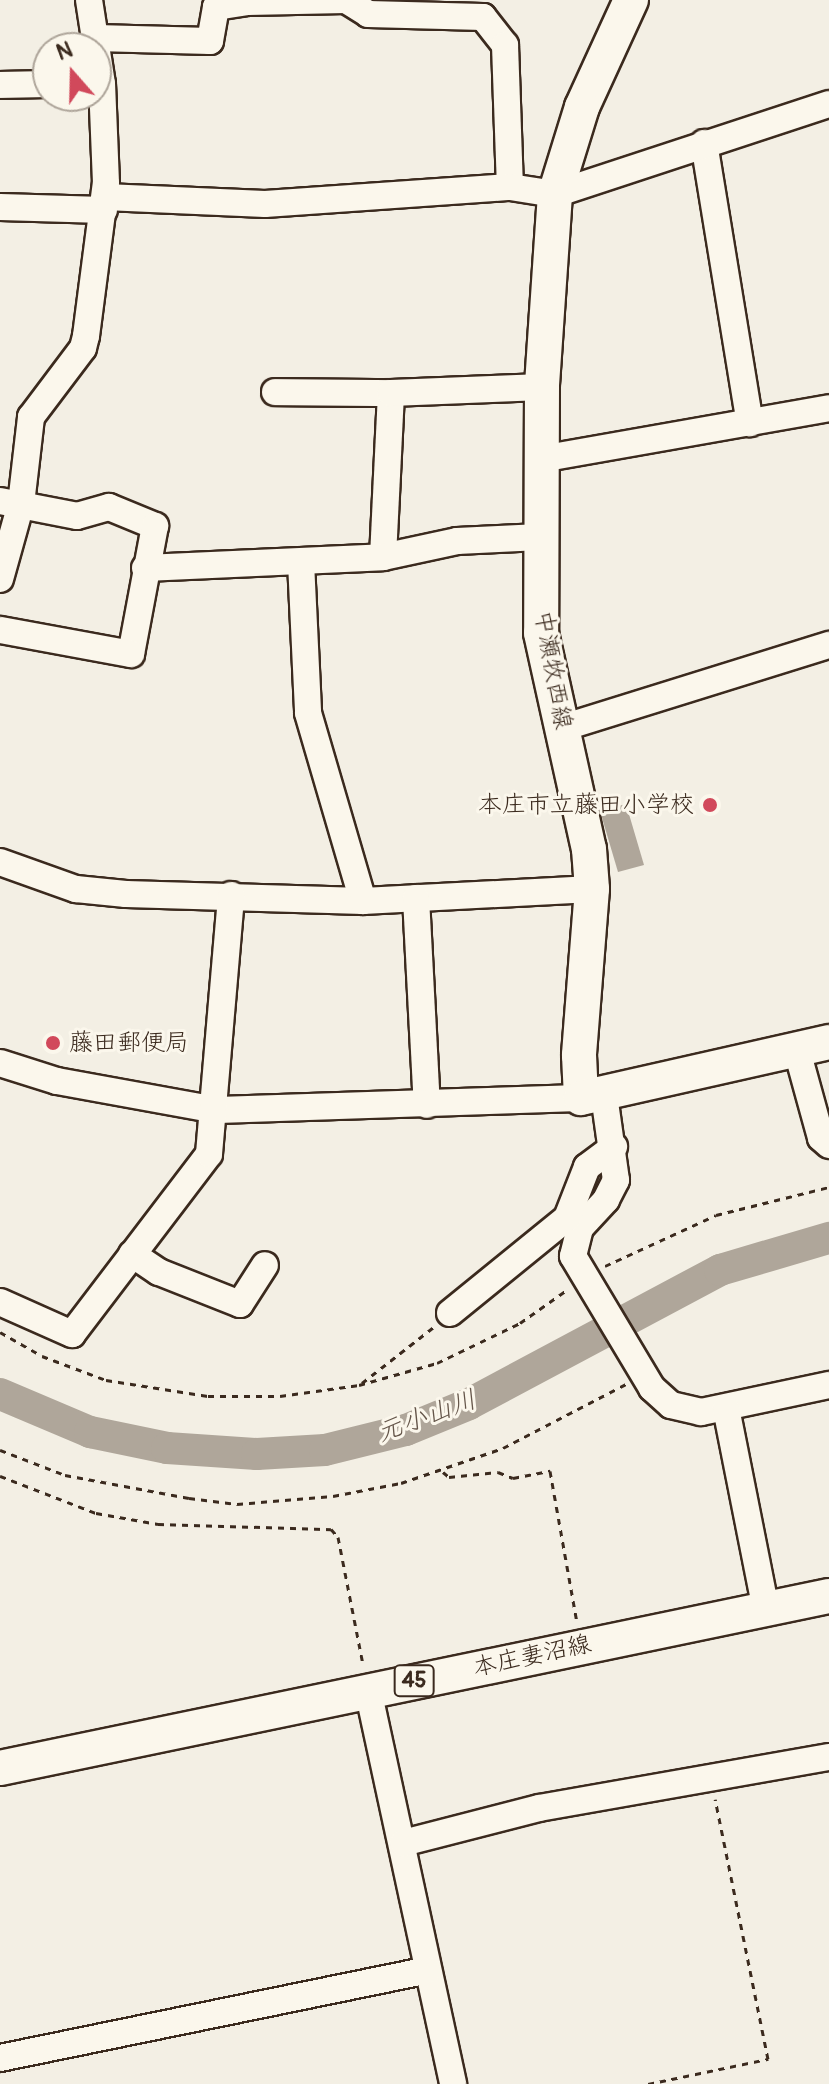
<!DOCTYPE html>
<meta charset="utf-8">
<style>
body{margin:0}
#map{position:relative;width:829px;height:2084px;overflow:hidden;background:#f3efe4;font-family:Pangolin,"Klee One",sans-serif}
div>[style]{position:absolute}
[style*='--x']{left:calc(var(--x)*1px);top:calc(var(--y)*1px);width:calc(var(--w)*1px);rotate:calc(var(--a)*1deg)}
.water>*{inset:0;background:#afa69a}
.river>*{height:32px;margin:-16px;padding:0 16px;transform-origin:16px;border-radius:16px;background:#afa69a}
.path>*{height:3px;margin-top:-1.5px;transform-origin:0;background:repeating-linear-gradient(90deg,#3b2a1e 0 6px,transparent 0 12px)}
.roads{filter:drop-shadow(2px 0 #3b2a1e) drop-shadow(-2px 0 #3b2a1e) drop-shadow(0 2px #3b2a1e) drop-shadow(0 -2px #3b2a1e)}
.minor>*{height:26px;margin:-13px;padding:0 13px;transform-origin:13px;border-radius:13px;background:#fbf7ec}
.major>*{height:34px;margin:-17px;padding:0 17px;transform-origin:17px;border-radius:17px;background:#fbf7ec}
.dots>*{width:22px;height:22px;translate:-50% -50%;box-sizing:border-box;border:4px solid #fbf7ec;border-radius:50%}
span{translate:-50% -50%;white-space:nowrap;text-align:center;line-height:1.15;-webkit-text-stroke:6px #fbf7ec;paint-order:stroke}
.shield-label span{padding:2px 6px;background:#fbf7ec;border:2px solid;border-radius:6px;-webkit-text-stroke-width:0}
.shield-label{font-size:22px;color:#3b2a1e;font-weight:700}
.street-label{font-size:24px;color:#3b2a1e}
.poi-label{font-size:24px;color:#3b2a1e}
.right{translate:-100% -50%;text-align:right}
.left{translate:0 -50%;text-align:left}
.water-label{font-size:26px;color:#645549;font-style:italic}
.north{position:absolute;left:32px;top:32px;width:80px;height:80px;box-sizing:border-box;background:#fbf7ec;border:2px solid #aea59a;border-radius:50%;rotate:340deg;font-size:22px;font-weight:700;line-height:32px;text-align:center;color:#3b2a1e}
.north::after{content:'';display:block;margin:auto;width:28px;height:36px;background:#d1495b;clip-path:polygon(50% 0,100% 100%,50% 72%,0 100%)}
</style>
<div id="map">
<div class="water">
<i style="clip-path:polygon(626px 804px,644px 865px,618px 872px,600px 811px)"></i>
</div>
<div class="river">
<i style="--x:0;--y:1394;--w:98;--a:22.9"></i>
<i style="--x:90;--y:1432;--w:79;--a:11.7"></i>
<i style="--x:167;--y:1448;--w:90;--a:3.8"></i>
<i style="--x:257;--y:1454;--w:68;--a:-3.4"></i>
<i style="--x:325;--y:1450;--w:83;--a:-13.9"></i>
<i style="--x:406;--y:1430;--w:68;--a:-22.4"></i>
<i style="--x:469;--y:1404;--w:285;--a:-28.1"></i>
<i style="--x:720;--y:1270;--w:114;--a:-16.4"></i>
</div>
<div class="path">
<i style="--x:605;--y:1266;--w:122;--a:-24.7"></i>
<i style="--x:716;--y:1215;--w:116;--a:-13.9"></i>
<i style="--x:0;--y:1332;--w:48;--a:29.7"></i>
<i style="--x:42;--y:1356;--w:68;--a:20.6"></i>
<i style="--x:106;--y:1380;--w:103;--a:8.9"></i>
<i style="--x:208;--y:1396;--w:72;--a:0"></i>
<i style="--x:280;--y:1396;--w:80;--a:-7.9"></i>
<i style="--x:359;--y:1385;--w:81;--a:-15.8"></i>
<i style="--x:437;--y:1363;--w:92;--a:-25.7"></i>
<i style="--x:520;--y:1323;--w:59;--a:-35.3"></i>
<i style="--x:362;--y:1383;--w:93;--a:-38"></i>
<i style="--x:0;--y:1450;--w:70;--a:21"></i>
<i style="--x:65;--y:1475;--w:126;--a:10.5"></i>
<i style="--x:189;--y:1498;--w:48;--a:7.1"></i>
<i style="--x:237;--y:1504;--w:96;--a:-4.8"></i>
<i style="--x:333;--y:1496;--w:69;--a:-10.8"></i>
<i style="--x:401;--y:1483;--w:108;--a:-18.9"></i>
<i style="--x:503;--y:1448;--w:139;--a:-27.5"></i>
<i style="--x:443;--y:1472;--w:8;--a:40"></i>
<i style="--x:449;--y:1477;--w:49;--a:-5.8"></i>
<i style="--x:498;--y:1472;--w:16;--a:22"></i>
<i style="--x:513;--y:1478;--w:38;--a:-11"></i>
<i style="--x:550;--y:1471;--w:153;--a:79.9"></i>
<i style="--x:0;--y:1476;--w:103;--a:21.1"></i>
<i style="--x:96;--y:1513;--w:63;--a:10.1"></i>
<i style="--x:158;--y:1524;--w:173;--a:1.7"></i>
<i style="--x:331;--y:1529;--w:11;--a:49"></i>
<i style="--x:338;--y:1537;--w:130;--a:78.9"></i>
<i style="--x:648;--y:2084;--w:123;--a:-11.8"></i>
<i style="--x:768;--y:2059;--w:265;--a:-101.5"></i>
</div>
<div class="roads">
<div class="minor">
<i style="--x:96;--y:38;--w:114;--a:1.5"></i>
<i style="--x:210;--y:41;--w:35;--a:-80"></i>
<i style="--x:216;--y:7;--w:31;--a:-9"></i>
<i style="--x:247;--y:2;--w:99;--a:-1.2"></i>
<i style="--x:346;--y:0;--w:26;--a:32"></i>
<i style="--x:368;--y:14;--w:115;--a:1.5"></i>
<i style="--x:483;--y:17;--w:36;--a:52"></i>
<i style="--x:505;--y:45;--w:142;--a:88"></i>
<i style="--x:0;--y:85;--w:48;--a:-1.2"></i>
<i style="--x:704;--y:143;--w:284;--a:80.7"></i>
<i style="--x:105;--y:197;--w:160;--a:2.5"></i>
<i style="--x:265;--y:204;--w:246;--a:-4"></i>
<i style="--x:510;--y:187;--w:46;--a:8.8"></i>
<i style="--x:555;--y:194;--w:288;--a:-18.2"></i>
<i style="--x:0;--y:207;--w:104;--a:1.7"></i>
<i style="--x:275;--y:392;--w:116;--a:0.5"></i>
<i style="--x:541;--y:459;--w:292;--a:-10"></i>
<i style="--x:0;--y:501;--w:78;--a:11"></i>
<i style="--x:77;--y:516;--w:33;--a:-16"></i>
<i style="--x:109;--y:507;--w:50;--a:22.4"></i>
<i style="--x:155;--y:526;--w:130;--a:100.6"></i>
<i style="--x:131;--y:654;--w:133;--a:-169.6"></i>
<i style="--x:383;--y:557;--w:164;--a:-87.2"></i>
<i style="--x:391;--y:393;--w:151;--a:-2.3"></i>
<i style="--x:301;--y:562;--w:151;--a:87.3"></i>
<i style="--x:308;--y:713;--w:196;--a:73.7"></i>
<i style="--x:145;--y:568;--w:238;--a:-2.6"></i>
<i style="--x:383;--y:557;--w:76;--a:-12.2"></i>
<i style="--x:457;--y:541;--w:83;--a:-2.8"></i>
<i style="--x:0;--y:579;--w:78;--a:-74.4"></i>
<i style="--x:21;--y:504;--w:88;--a:-83.4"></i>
<i style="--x:31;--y:417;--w:86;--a:-53"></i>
<i style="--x:83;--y:348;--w:12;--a:-76"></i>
<i style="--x:86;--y:336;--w:154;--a:-82.6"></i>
<i style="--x:106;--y:183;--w:99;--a:-92.3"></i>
<i style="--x:102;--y:84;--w:85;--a:-98.8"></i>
<i style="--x:562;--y:728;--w:280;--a:-17.3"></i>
<i style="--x:0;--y:862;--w:81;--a:19.6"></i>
<i style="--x:76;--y:889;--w:50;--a:5.7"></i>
<i style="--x:126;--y:894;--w:237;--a:1.7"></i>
<i style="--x:363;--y:901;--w:229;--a:-3"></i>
<i style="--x:416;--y:898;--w:207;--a:87"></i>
<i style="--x:796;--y:1047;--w:94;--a:74.6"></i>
<i style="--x:821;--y:1138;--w:11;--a:41"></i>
<i style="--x:0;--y:1063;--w:60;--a:17.5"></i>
<i style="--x:57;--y:1081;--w:162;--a:10.3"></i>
<i style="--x:216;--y:1110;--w:365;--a:-1.9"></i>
<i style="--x:604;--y:1095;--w:86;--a:82"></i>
<i style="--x:616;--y:1180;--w:22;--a:117"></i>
<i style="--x:606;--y:1200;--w:38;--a:133"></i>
<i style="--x:580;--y:1228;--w:29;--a:104"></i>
<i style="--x:573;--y:1256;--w:154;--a:59.1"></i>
<i style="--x:652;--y:1388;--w:25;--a:42"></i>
<i style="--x:671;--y:1405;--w:31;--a:13"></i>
<i style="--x:701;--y:1412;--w:131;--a:-11.9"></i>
<i style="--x:132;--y:1254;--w:32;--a:34"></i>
<i style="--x:159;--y:1272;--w:87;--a:21.6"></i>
<i style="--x:240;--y:1304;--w:46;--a:-57.3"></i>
<i style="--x:0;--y:1302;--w:79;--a:24"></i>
<i style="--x:72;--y:1334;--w:226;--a:-52.7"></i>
<i style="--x:209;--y:1154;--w:260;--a:-85.1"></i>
<i style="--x:450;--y:1313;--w:151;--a:-39.1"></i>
<i style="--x:567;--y:1218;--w:55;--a:-68.6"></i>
<i style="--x:587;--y:1167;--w:34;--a:-37"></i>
<i style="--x:726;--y:1408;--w:206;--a:78.8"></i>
<i style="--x:368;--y:1690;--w:403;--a:77.8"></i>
<i style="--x:403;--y:1843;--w:140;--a:-14.4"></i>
<i style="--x:539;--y:1808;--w:294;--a:-10"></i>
<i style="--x:0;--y:2058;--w:437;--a:-11.6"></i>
</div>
<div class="major">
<i style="--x:631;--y:0;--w:118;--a:114.6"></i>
<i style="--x:582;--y:107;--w:91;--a:107.2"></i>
<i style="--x:555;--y:194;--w:193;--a:93.9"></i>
<i style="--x:542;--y:387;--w:246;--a:90.2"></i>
<i style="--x:541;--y:633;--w:221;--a:77.5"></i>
<i style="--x:589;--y:849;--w:40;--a:85.7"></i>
<i style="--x:592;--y:889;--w:167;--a:94.5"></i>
<i style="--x:579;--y:1055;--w:43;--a:87.3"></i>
<i style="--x:581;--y:1098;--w:254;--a:-12.7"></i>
<i style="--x:0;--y:1768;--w:847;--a:-11.72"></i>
</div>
</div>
<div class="dots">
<i style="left:710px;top:805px;background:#d1495b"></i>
<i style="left:53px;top:1043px;background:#d1495b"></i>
</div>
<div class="shield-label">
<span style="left:414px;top:1681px">45</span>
</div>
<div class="street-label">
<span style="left:553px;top:670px;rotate:80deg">中瀬牧西線</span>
<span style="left:532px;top:1656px;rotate:-12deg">本庄妻沼線</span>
</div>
<div class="poi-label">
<span class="right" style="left:694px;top:805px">本庄市立藤田小学校</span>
<span class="left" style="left:69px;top:1043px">藤田郵便局</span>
</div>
<div class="water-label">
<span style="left:427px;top:1417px;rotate:-20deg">元小山川</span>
</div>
<div class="north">N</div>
</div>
